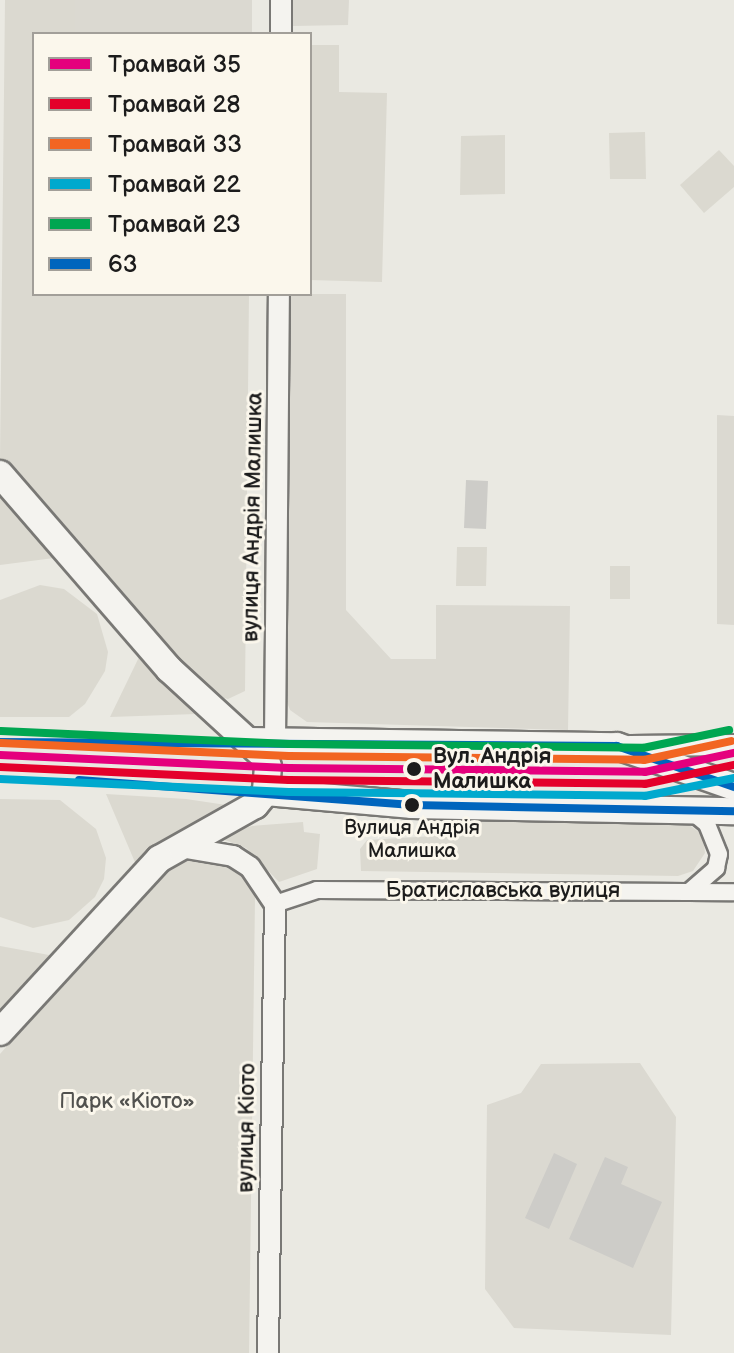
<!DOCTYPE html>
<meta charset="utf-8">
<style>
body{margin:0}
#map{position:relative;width:734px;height:1353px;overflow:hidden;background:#eae9e2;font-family:"Balsamiq Sans",sans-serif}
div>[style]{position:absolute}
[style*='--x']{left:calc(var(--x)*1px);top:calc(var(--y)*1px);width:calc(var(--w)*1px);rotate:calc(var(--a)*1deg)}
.built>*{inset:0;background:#dbd9d1}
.green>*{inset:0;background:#dbd9d0}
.building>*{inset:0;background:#cdccc8}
.roads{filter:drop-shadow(2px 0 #797875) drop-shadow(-2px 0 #797875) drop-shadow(0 2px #797875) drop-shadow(0 -2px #797875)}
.minor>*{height:16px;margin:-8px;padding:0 8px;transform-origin:8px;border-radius:8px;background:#f4f3ef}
.tertiary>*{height:20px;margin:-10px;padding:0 10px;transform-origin:10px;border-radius:10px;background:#f4f3ef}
.primary>*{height:26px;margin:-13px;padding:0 13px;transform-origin:13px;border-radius:13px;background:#f4f3ef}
.trunk>*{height:26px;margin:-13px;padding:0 13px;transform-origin:13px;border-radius:13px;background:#f4f3ef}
.bus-1>*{height:8px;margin:-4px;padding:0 4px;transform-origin:4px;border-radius:4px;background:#0065bd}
.tram-1>*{height:8px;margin:-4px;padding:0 4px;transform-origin:4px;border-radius:4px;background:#e5007d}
.tram-2>*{height:8px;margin:-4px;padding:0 4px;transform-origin:4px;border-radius:4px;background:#e4002b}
.tram-3>*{height:8px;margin:-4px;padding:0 4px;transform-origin:4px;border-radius:4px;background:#f26522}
.tram-4>*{height:8px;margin:-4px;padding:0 4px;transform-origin:4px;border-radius:4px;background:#00a9ce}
.tram-5>*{height:8px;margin:-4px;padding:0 4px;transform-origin:4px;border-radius:4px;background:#00a651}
.dots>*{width:22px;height:22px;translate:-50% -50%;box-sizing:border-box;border:4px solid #fbf7ec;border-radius:50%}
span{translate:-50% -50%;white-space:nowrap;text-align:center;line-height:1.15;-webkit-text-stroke:6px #fbf7ec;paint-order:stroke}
.bus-label{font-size:20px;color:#1c1c1c}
.street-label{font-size:22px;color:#1c1c1c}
.stop-label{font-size:22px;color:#1c1c1c;font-weight:700}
.left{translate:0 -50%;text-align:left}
.park-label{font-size:22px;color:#51514e}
.legend{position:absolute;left:32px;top:32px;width:280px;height:264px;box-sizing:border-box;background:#fbf7ec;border:2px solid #a29f99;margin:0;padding:10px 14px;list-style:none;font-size:24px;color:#1c1c1c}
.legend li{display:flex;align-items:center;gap:16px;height:40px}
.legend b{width:40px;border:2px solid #a29f99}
</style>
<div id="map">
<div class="built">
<i style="clip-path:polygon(75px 0,252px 0,252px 34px,75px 34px)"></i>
<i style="clip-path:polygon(293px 0,349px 0,348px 25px,293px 26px)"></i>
<i style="clip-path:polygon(287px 294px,346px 294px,346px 610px,391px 659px,436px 659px,436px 605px,570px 606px,568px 730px,307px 722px,290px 710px,285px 697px)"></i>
<i style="clip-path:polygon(717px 415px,734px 416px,734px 625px,717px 624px)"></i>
<i style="clip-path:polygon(640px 1063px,676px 1117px,671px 1335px,514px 1328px,485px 1289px,487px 1105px,521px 1093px,541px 1064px)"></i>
</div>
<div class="green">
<i style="clip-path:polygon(5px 0,75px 0,75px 34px,34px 34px,34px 294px,249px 294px,245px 691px,228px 699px,202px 692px,0 460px)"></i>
<i style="clip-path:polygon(310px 45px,339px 45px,339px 92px,387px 93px,382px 282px,310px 280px)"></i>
<i style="clip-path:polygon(645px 132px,646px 179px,610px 179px,609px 133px)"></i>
<i style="clip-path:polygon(505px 135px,505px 194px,460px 195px,461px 136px)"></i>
<i style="clip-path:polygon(719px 150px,734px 166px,734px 187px,704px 213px,680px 185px)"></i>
<i style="clip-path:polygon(0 484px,56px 550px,54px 558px,0 565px)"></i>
<i style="clip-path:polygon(457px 547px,487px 547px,486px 586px,456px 586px)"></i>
<i style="clip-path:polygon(610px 566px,630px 566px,630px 599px,610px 599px)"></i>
<i style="clip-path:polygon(40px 585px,64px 589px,97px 614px,108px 652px,105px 671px,85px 704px,69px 717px,0 717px,0 600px)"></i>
<i style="clip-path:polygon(141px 653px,196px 714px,110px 717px)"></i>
<i style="clip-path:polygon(106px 794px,186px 799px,233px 806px,164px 840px,137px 867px)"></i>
<i style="clip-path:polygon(0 799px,60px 800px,96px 829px,106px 858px,104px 879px,95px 897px,69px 920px,33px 928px,0 917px)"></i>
<i style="clip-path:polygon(437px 817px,685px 822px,703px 835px,705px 853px,693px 871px,678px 876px,361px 871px,360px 849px,367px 840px,434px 836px)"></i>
<i style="clip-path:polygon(303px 822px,304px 832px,320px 834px,317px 869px,279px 882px,246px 848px,217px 837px,252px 826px)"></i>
<i style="clip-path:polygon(190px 858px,226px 862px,241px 871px,252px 882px,255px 898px,249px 1353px,0 1353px,0 1054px,156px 877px)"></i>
<i style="clip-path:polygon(0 946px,49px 955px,53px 963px,0 1020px)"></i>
</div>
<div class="building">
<i style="clip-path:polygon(466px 480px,488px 481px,486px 529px,464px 528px)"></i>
<i style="clip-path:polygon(554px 1153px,577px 1164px,549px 1229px,525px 1218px)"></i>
<i style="clip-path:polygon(605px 1157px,628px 1167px,621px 1184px,662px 1202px,633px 1268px,569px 1239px)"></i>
</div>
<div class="roads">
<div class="minor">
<i style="--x:690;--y:891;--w:35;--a:-41"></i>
<i style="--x:716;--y:868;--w:14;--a:-78"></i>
<i style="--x:719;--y:854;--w:32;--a:-112"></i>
<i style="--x:707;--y:824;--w:22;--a:-141"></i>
<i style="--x:275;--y:904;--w:44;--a:-18.4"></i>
<i style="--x:317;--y:890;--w:417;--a:0.3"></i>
</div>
<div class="tertiary">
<i style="--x:281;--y:34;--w:34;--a:-90"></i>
<i style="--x:275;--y:741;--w:447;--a:-89.5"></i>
<i style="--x:630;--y:746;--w:104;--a:-0.6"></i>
<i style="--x:180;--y:847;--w:54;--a:9.6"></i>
<i style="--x:233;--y:856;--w:20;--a:33"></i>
<i style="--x:250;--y:867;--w:45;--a:56"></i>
<i style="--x:275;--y:904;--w:449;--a:90.9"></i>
</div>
<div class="primary">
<i style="--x:249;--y:741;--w:368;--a:0.8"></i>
<i style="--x:617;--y:746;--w:124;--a:19.3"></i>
<i style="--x:266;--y:792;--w:147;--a:5.1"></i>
<i style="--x:412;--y:805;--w:322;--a:1.1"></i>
</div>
<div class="trunk">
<i style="--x:0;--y:474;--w:258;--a:49.1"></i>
<i style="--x:169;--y:669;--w:130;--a:42.5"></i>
<i style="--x:265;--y:757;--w:10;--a:73"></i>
<i style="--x:268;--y:767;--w:25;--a:95"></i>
<i style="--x:266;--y:792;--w:17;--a:130"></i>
<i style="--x:255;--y:805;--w:110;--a:150.6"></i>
<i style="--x:159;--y:859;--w:235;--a:132.6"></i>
</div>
</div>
<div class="bus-1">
<i style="--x:0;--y:742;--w:617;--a:0.37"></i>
<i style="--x:617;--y:746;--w:124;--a:19.3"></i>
<i style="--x:79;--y:780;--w:334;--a:4.3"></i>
<i style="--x:412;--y:805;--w:322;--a:1.1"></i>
</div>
<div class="tram-1">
<i style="--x:0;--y:755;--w:289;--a:2.6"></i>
<i style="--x:289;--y:768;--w:356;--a:0.6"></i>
<i style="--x:645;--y:772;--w:91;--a:-12.1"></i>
</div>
<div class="tram-2">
<i style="--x:0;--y:767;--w:289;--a:2.6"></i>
<i style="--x:289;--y:780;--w:356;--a:0.6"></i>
<i style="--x:645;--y:784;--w:91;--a:-12.1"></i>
</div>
<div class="tram-3">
<i style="--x:1;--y:743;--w:288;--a:2.6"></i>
<i style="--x:289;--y:756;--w:355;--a:0.6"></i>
<i style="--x:644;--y:760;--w:89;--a:-12.3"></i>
</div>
<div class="tram-4">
<i style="--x:0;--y:779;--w:289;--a:2.6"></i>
<i style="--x:289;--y:792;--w:356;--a:0.6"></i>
<i style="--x:645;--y:796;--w:91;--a:-11.4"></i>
</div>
<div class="tram-5">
<i style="--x:1;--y:731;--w:289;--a:2.6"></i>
<i style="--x:290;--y:744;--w:353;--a:0.6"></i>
<i style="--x:643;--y:748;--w:88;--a:-11.8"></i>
</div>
<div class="dots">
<i style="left:414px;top:769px;background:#1c1c1c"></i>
<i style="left:412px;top:805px;background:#1c1c1c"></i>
</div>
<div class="bus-label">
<span style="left:412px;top:840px">Вулиця Андрія<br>Малишка</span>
</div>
<div class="street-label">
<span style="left:253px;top:517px;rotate:-89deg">вулиця Андрія Малишка</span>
<span style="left:503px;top:891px">Братиславська вулиця</span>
<span style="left:247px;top:1128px;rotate:-89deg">вулиця Кіото</span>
</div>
<div class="stop-label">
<span class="left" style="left:433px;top:769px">Вул. Андрія<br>Малишка</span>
</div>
<div class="park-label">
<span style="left:127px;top:1102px">Парк «Кіото»</span>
</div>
<ul class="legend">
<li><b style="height:10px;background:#e5007d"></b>Трамвай 35</li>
<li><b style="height:10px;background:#e4002b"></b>Трамвай 28</li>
<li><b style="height:10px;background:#f26522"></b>Трамвай 33</li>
<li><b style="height:10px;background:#00a9ce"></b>Трамвай 22</li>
<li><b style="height:10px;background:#00a651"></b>Трамвай 23</li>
<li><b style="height:10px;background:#0065bd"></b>63</li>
</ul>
</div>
